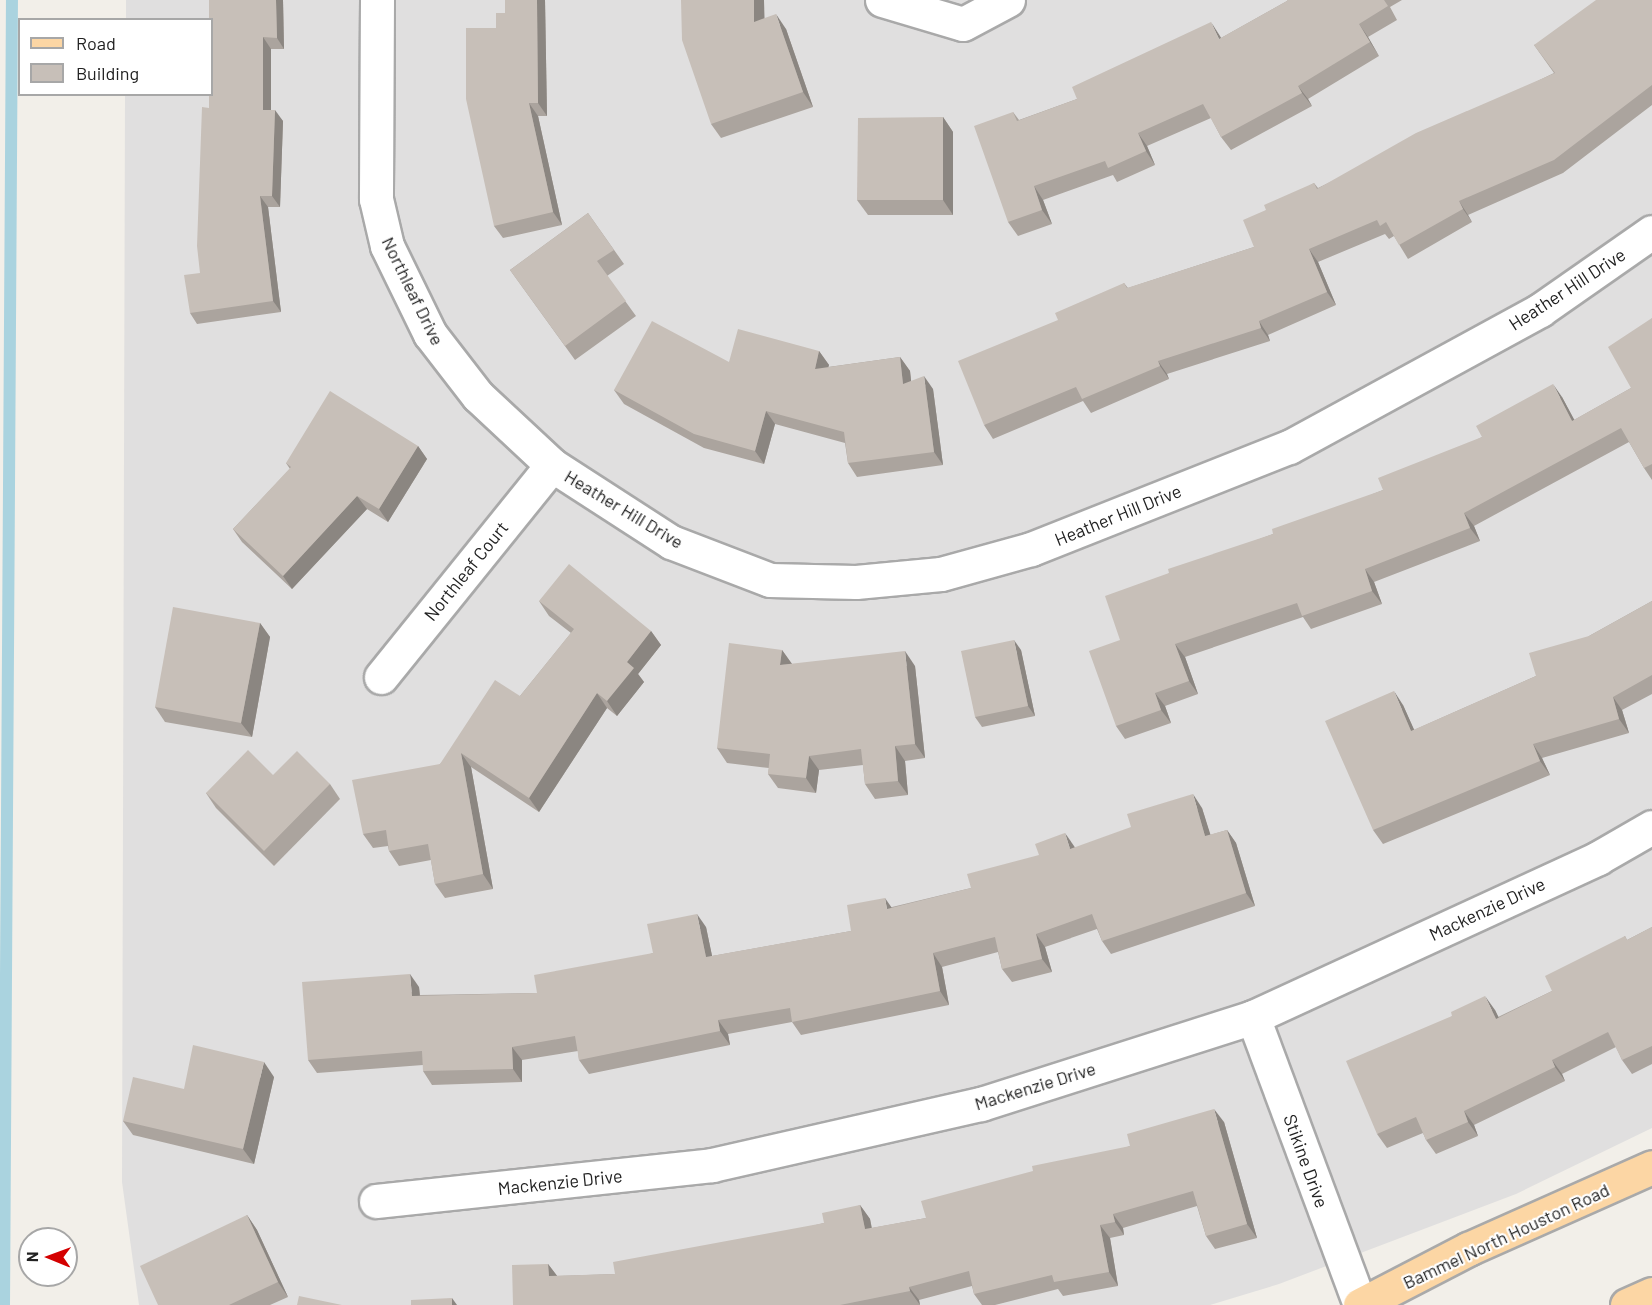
<!DOCTYPE html>
<style>
body{margin:0}
#map{position:relative;width:1652px;height:1305px;overflow:hidden;background:#f2efe9;font-family:Barlow,sans-serif}
div>[style]{position:absolute}
[style*='--x']{left:calc(var(--x)*1px);top:calc(var(--y)*1px);width:calc(var(--w)*1px);rotate:calc(var(--a)*1deg)}
.residential>*{inset:0;background:#e0dfdf}
.stream>*{height:12px;margin:-6px;padding:0 6px;transform-origin:6px;border-radius:6px;background:#aad3df}
.roads{filter:drop-shadow(2px 0 #a9a9a9) drop-shadow(-2px 0 #a9a9a9) drop-shadow(0 2px #a9a9a9) drop-shadow(0 -2px #a9a9a9)}
.street>*{height:33px;margin:-16.5px;padding:0 16.5px;transform-origin:16.5px;border-radius:16.5px;background:#fff}
.primary>*{height:33px;margin:-16.5px;padding:0 16.5px;transform-origin:16.5px;border-radius:16.5px;background:#fcd6a4}
.wall>*{inset:0;background:#aba49e}
.shaded-wall>*{inset:0;background:#8b8681}
.building>*{inset:0;background:#c7bfb8}
span{translate:-50% -50%;white-space:nowrap;text-align:center;line-height:1.15;-webkit-text-stroke:4.5px #fff;paint-order:stroke}
.street-label{font-size:18px;color:#222}
.legend{position:absolute;left:18px;top:18px;width:195px;height:78px;box-sizing:border-box;background:#fff;border:2px solid #a7a7a7;margin:0;padding:8px 10px;list-style:none;font-size:18px;color:#222}
.legend li{display:flex;align-items:center;gap:12px;height:30px}
.legend b{width:30px;border:2px solid #a7a7a7}
.north{position:absolute;left:18px;top:1227px;width:60px;height:60px;box-sizing:border-box;background:#fff;border:2px solid #a7a7a7;border-radius:50%;rotate:271deg;font-size:16px;font-weight:700;line-height:24px;text-align:center;color:#222}
.north::after{content:'';display:block;margin:auto;width:21px;height:27px;background:#d40000;clip-path:polygon(50% 0,100% 100%,50% 72%,0 100%)}
</style>
<div id="map">
<div class="residential">
<i style="clip-path:polygon(126px 0,1652px 0,1652px 1128px,1516px 1194px,1279px 1284px,1210px 1305px,139px 1305px,122px 1182px,125px 95px,212px 94px,212px 20px,126px 19px)"></i>
</div>
<div class="stream">
<i style="--x:4;--y:1305;--w:1305;--a:-89.65"></i>
</div>
<div class="roads">
<div class="street">
<i style="--x:377;--y:0;--w:199;--a:90.3"></i>
<i style="--x:376;--y:199;--w:48;--a:76.8"></i>
<i style="--x:387;--y:246;--w:98;--a:64"></i>
<i style="--x:430;--y:334;--w:78;--a:52.3"></i>
<i style="--x:478;--y:396;--w:101;--a:43"></i>
<i style="--x:552;--y:465;--w:142;--a:32.9"></i>
<i style="--x:671;--y:542;--w:106;--a:21"></i>
<i style="--x:770;--y:580;--w:86;--a:1.3"></i>
<i style="--x:856;--y:582;--w:85;--a:-5.4"></i>
<i style="--x:941;--y:574;--w:93;--a:-15.5"></i>
<i style="--x:1031;--y:549;--w:277;--a:-21.6"></i>
<i style="--x:1289;--y:447;--w:286;--a:-28.6"></i>
<i style="--x:1540;--y:310;--w:136;--a:-34.9"></i>
<i style="--x:882;--y:0;--w:84;--a:16.5"></i>
<i style="--x:963;--y:24;--w:51;--a:-28.1"></i>
<i style="--x:381;--y:677;--w:272;--a:-51.1"></i>
<i style="--x:1253;--y:1017;--w:307;--a:69.6"></i>
<i style="--x:376;--y:1201;--w:338;--a:-6.1"></i>
<i style="--x:712;--y:1165;--w:276;--a:-12.8"></i>
<i style="--x:981;--y:1104;--w:286;--a:-17.7"></i>
<i style="--x:1253;--y:1017;--w:380;--a:-24.7"></i>
<i style="--x:1598;--y:858;--w:62;--a:-29.9"></i>
</div>
<div class="primary">
<i style="--x:1360;--y:1305;--w:122;--a:-27.4"></i>
<i style="--x:1468;--y:1249;--w:201;--a:-24"></i>
<i style="--x:1627;--y:1305;--w:27;--a:-24"></i>
</div>
</div>
<div class="wall">
<i style="clip-path:polygon(209px 0,283px 0,284px 49px,271px 49px,271px 110px,283px 121px,280px 207px,268px 207px,281px 312px,197px 324px,190px 313px,200px 273px,209px 108px)"></i>
<i style="clip-path:polygon(505px 0,545px 0,547px 116px,538px 116px,562px 225px,503px 238px,494px 226px,496px 28px,505px 13px)"></i>
<i style="clip-path:polygon(1287px 0,1402px 0,1390px 7px,1397px 20px,1368px 37px,1379px 56px,1308px 99px,1312px 106px,1231px 150px,1221px 137px,1211px 118px,1147px 146px,1155px 165px,1117px 182px,1113px 175px,1043px 200px,1052px 224px,1018px 236px,1008px 222px,1013px 112px,1019px 120px,1077px 99px,1221px 38px,1287px 1px)"></i>
<i style="clip-path:polygon(1652px 0,1652px 105px,1563px 173px,1468px 215px,1472px 222px,1408px 259px,1394px 236px,1389px 239px,1385px 234px,1318px 262px,1336px 305px,1268px 335px,1270px 341px,1167px 374px,1169px 379px,1091px 413px,1083px 401px,993px 439px,984px 425px,1124px 283px,1128px 288px,1254px 247px,1266px 210px,1314px 183px,1318px 188px,1554px 73px,1534px 45px)"></i>
<i style="clip-path:polygon(764px 18px,786px 29px,813px 107px,721px 138px,711px 124px)"></i>
<i style="clip-path:polygon(943px 117px,953px 132px,953px 215px,868px 215px,857px 200px)"></i>
<i style="clip-path:polygon(588px 213px,624px 264px,607px 276px,636px 316px,575px 360px,510px 270px)"></i>
<i style="clip-path:polygon(1652px 318px,1652px 480px,1644px 468px,1629px 442px,1474px 526px,1480px 541px,1374px 582px,1382px 604px,1311px 629px,1303px 617px,1185px 657px,1198px 694px,1165px 706px,1171px 723px,1125px 739px,1116px 726px,1120px 640px,1169px 573px,1273px 534px,1383px 490px,1482px 437px,1562px 397px,1574px 420px,1631px 388px)"></i>
<i style="clip-path:polygon(819px 351px,829px 365px,828px 367px,900px 357px,910px 371px,911px 381px,933px 389px,943px 465px,857px 477px,848px 463px,845px 443px,775px 424px,764px 464px,704px 448px,624px 404px,614px 390px,729px 362px)"></i>
<i style="clip-path:polygon(418px 446px,427px 459px,388px 522px,367px 509px,292px 589px,242px 542px,233px 529px,290px 469px,286px 463px)"></i>
<i style="clip-path:polygon(539px 601px,651px 631px,661px 645px,638px 674px,644px 682px,617px 716px,607px 708px,539px 812px,471px 767px,493px 889px,445px 898px,435px 884px,431px 860px,399px 866px,389px 851px,388px 846px,373px 848px,363px 834px,440px 764px,520px 696px,571px 633px,549px 616px)"></i>
<i style="clip-path:polygon(1652px 601px,1652px 694px,1622px 710px,1629px 733px,1542px 758px,1550px 775px,1383px 844px,1373px 830px,1403px 705px,1414px 730px,1536px 676px,1589px 636px)"></i>
<i style="clip-path:polygon(260px 623px,270px 637px,252px 737px,165px 722px,155px 707px)"></i>
<i style="clip-path:polygon(782px 650px,792px 664px,915px 666px,925px 758px,905px 761px,908px 795px,875px 799px,865px 784px,863px 765px,819px 770px,816px 793px,778px 788px,768px 774px,769px 768px,727px 763px,717px 748px)"></i>
<i style="clip-path:polygon(1021px 650px,1035px 716px,982px 727px,975px 717px)"></i>
<i style="clip-path:polygon(273px 775px,330px 784px,340px 799px,274px 866px,216px 808px,206px 793px)"></i>
<i style="clip-path:polygon(1202px 808px,1210px 835px,1227px 830px,1236px 843px,1255px 906px,1111px 954px,1102px 941px,1097px 929px,1045px 947px,1052px 972px,1012px 982px,1002px 969px,998px 952px,942px 967px,949px 1005px,801px 1035px,792px 1022px,728px 1034px,730px 1045px,589px 1074px,579px 1060px,578px 1051px,522px 1060px,522px 1082px,432px 1085px,423px 1071px,423px 1065px,317px 1073px,308px 1060px,419px 987px,420px 995px,537px 993px,653px 953px,706px 927px,712px 956px,851px 931px,892px 907px,971px 888px,1074px 846px,1075px 848px)"></i>
<i style="clip-path:polygon(1652px 927px,1652px 1064px,1632px 1074px,1622px 1060px,1616px 1047px,1562px 1074px,1565px 1081px,1474px 1125px,1478px 1136px,1436px 1154px,1426px 1140px,1423px 1133px,1387px 1148px,1377px 1134px,1452px 1016px,1495px 1010px,1498px 1017px,1552px 991px,1625px 936px,1627px 940px)"></i>
<i style="clip-path:polygon(274px 1077px,254px 1164px,133px 1135px,123px 1121px,184px 1089px)"></i>
<i style="clip-path:polygon(1224px 1122px,1257px 1238px,1215px 1249px,1206px 1236px,1197px 1206px,1123px 1228px,1124px 1235px,1110px 1238px,1118px 1286px,1063px 1296px,1058px 1289px,995px 1305px,982px 1305px,974px 1294px,972px 1286px,919px 1300px,920px 1305px,513px 1305px,548px 1264px,557px 1276px,615px 1274px,824px 1223px,860px 1205px,870px 1219px,872px 1228px,926px 1218px,1130px 1146px)"></i>
<i style="clip-path:polygon(247px 1215px,257px 1230px,288px 1297px,270px 1305px,158px 1305px)"></i>
</div>
<div class="shaded-wall">
<i style="clip-path:polygon(276px 0,283px 0,284px 49px,277px 38px)"></i>
<i style="clip-path:polygon(537px 0,545px 0,547px 116px,538px 103px)"></i>
<i style="clip-path:polygon(754px 0,764px 0,765px 36px,754px 22px)"></i>
<i style="clip-path:polygon(776px 14px,786px 29px,813px 107px,803px 92px)"></i>
<i style="clip-path:polygon(1211px 22px,1220px 36px,1229px 52px,1219px 39px)"></i>
<i style="clip-path:polygon(1359px 24px,1368px 37px,1379px 56px,1370px 42px)"></i>
<i style="clip-path:polygon(263px 37px,271px 49px,271px 121px,263px 110px)"></i>
<i style="clip-path:polygon(1298px 86px,1308px 99px,1312px 106px,1302px 93px)"></i>
<i style="clip-path:polygon(529px 103px,538px 116px,562px 225px,553px 212px)"></i>
<i style="clip-path:polygon(275px 110px,283px 121px,280px 207px,272px 196px)"></i>
<i style="clip-path:polygon(943px 117px,953px 132px,953px 215px,943px 200px)"></i>
<i style="clip-path:polygon(1138px 133px,1147px 146px,1155px 165px,1146px 151px)"></i>
<i style="clip-path:polygon(1034px 186px,1043px 200px,1052px 224px,1042px 210px)"></i>
<i style="clip-path:polygon(260px 196px,268px 207px,281px 312px,273px 301px)"></i>
<i style="clip-path:polygon(1459px 201px,1468px 215px,1472px 222px,1463px 209px)"></i>
<i style="clip-path:polygon(1309px 249px,1318px 262px,1336px 305px,1327px 292px)"></i>
<i style="clip-path:polygon(1259px 321px,1268px 335px,1270px 341px,1261px 328px)"></i>
<i style="clip-path:polygon(819px 351px,829px 365px,824px 382px,815px 369px)"></i>
<i style="clip-path:polygon(900px 357px,910px 371px,913px 398px,903px 384px)"></i>
<i style="clip-path:polygon(1158px 361px,1167px 374px,1169px 379px,1160px 366px)"></i>
<i style="clip-path:polygon(924px 376px,933px 389px,943px 465px,934px 452px)"></i>
<i style="clip-path:polygon(1553px 384px,1562px 397px,1582px 434px,1572px 421px)"></i>
<i style="clip-path:polygon(766px 411px,775px 424px,764px 464px,755px 451px)"></i>
<i style="clip-path:polygon(418px 446px,427px 459px,388px 522px,379px 509px)"></i>
<i style="clip-path:polygon(357px 496px,367px 509px,292px 589px,283px 576px)"></i>
<i style="clip-path:polygon(1464px 513px,1474px 526px,1480px 541px,1470px 528px)"></i>
<i style="clip-path:polygon(1365px 569px,1374px 582px,1382px 604px,1372px 591px)"></i>
<i style="clip-path:polygon(260px 623px,270px 637px,252px 737px,241px 723px)"></i>
<i style="clip-path:polygon(651px 631px,661px 645px,638px 674px,644px 682px,617px 716px,607px 701px,627px 662px)"></i>
<i style="clip-path:polygon(1014px 640px,1021px 650px,1035px 716px,1028px 706px)"></i>
<i style="clip-path:polygon(1175px 644px,1185px 657px,1198px 694px,1189px 681px)"></i>
<i style="clip-path:polygon(782px 650px,792px 664px,780px 665px)"></i>
<i style="clip-path:polygon(905px 651px,915px 666px,925px 758px,915px 744px)"></i>
<i style="clip-path:polygon(1394px 691px,1403px 705px,1421px 745px,1411px 731px)"></i>
<i style="clip-path:polygon(597px 693px,607px 708px,539px 812px,529px 798px)"></i>
<i style="clip-path:polygon(1155px 693px,1165px 706px,1171px 723px,1161px 710px)"></i>
<i style="clip-path:polygon(1613px 697px,1622px 710px,1629px 733px,1619px 719px)"></i>
<i style="clip-path:polygon(1533px 744px,1542px 758px,1550px 775px,1540px 761px)"></i>
<i style="clip-path:polygon(895px 746px,905px 761px,908px 795px,898px 781px)"></i>
<i style="clip-path:polygon(461px 753px,471px 767px,493px 889px,483px 874px)"></i>
<i style="clip-path:polygon(809px 756px,819px 770px,816px 793px,806px 778px)"></i>
<i style="clip-path:polygon(1193px 794px,1202px 808px,1215px 849px,1205px 836px)"></i>
<i style="clip-path:polygon(1227px 830px,1236px 843px,1255px 906px,1246px 893px)"></i>
<i style="clip-path:polygon(1065px 833px,1074px 846px,1080px 862px,1070px 849px)"></i>
<i style="clip-path:polygon(885px 898px,894px 911px,887px 909px)"></i>
<i style="clip-path:polygon(697px 914px,706px 927px,715px 970px,706px 957px)"></i>
<i style="clip-path:polygon(1036px 934px,1045px 947px,1052px 972px,1042px 959px)"></i>
<i style="clip-path:polygon(933px 953px,942px 967px,949px 1005px,940px 991px)"></i>
<i style="clip-path:polygon(410px 974px,419px 987px,421px 1009px,412px 996px)"></i>
<i style="clip-path:polygon(1485px 996px,1495px 1010px,1506px 1032px,1496px 1019px)"></i>
<i style="clip-path:polygon(718px 1020px,728px 1034px,730px 1045px,720px 1031px)"></i>
<i style="clip-path:polygon(512px 1047px,522px 1060px,522px 1082px,513px 1069px)"></i>
<i style="clip-path:polygon(1552px 1060px,1562px 1074px,1565px 1081px,1555px 1067px)"></i>
<i style="clip-path:polygon(264px 1062px,274px 1077px,254px 1164px,243px 1149px)"></i>
<i style="clip-path:polygon(1214px 1109px,1224px 1122px,1257px 1238px,1247px 1224px)"></i>
<i style="clip-path:polygon(1464px 1111px,1474px 1125px,1478px 1136px,1468px 1122px)"></i>
<i style="clip-path:polygon(860px 1205px,870px 1219px,874px 1243px,865px 1229px)"></i>
<i style="clip-path:polygon(1113px 1214px,1123px 1228px,1124px 1235px,1115px 1222px)"></i>
<i style="clip-path:polygon(247px 1215px,257px 1230px,288px 1297px,278px 1282px)"></i>
<i style="clip-path:polygon(1100px 1225px,1110px 1238px,1118px 1286px,1109px 1272px)"></i>
<i style="clip-path:polygon(548px 1264px,558px 1277px,549px 1276px)"></i>
<i style="clip-path:polygon(909px 1287px,919px 1300px,920px 1305px,910px 1291px)"></i>
<i style="clip-path:polygon(452px 1298px,457px 1305px,452px 1305px)"></i>
</div>
<div class="building">
<i style="clip-path:polygon(209px 0,276px 0,277px 38px,263px 37px,263px 110px,275px 110px,272px 196px,260px 196px,273px 301px,190px 313px,184px 275px,200px 273px,197px 246px,202px 107px,209px 108px,209px 94px,212px 94px,212px 20px,209px 20px)"></i>
<i style="clip-path:polygon(505px 0,537px 0,538px 103px,529px 103px,553px 212px,494px 226px,466px 99px,466px 28px,496px 28px,496px 13px,505px 13px)"></i>
<i style="clip-path:polygon(681px 0,754px 0,754px 22px,776px 14px,803px 92px,711px 124px,682px 40px)"></i>
<i style="clip-path:polygon(1287px 0,1384px 0,1388px 6px,1359px 24px,1370px 42px,1298px 86px,1302px 93px,1221px 137px,1203px 104px,1138px 133px,1146px 151px,1108px 168px,1105px 161px,1034px 186px,1042px 210px,1008px 222px,974px 126px,1013px 112px,1017px 121px,1077px 99px,1072px 87px,1211px 22px,1219px 39px,1287px 1px)"></i>
<i style="clip-path:polygon(1596px 0,1652px 0,1652px 85px,1554px 160px,1459px 201px,1463px 209px,1399px 245px,1386px 222px,1380px 226px,1377px 220px,1309px 249px,1327px 292px,1259px 321px,1261px 328px,1158px 361px,1160px 366px,1082px 399px,1076px 387px,984px 425px,958px 361px,1058px 320px,1055px 313px,1124px 283px,1127px 288px,1254px 247px,1243px 220px,1266px 210px,1264px 205px,1314px 183px,1317px 189px,1416px 133px,1555px 73px,1534px 45px)"></i>
<i style="clip-path:polygon(943px 117px,943px 200px,857px 200px,858px 118px)"></i>
<i style="clip-path:polygon(588px 213px,614px 250px,597px 261px,626px 301px,565px 346px,510px 270px)"></i>
<i style="clip-path:polygon(1652px 318px,1652px 464px,1644px 468px,1621px 428px,1464px 513px,1470px 528px,1365px 569px,1372px 591px,1302px 616px,1297px 603px,1175px 644px,1189px 681px,1155px 693px,1161px 710px,1116px 726px,1089px 651px,1120px 640px,1105px 596px,1169px 573px,1168px 569px,1273px 534px,1272px 529px,1383px 490px,1378px 478px,1482px 437px,1476px 426px,1553px 384px,1572px 421px,1631px 388px,1608px 347px)"></i>
<i style="clip-path:polygon(652px 321px,729px 362px,738px 329px,819px 351px,815px 369px,900px 357px,903px 384px,924px 376px,934px 452px,848px 463px,844px 432px,766px 411px,755px 451px,694px 434px,614px 390px)"></i>
<i style="clip-path:polygon(330px 391px,418px 446px,379px 509px,357px 496px,283px 576px,233px 529px,291px 467px,286px 463px)"></i>
<i style="clip-path:polygon(569px 564px,651px 631px,627px 662px,634px 668px,607px 701px,597px 693px,529px 798px,461px 753px,483px 874px,435px 884px,428px 844px,389px 851px,386px 830px,363px 834px,352px 780px,440px 764px,495px 680px,520px 696px,574px 629px,539px 601px)"></i>
<i style="clip-path:polygon(1652px 601px,1652px 675px,1613px 697px,1619px 719px,1533px 744px,1540px 761px,1373px 830px,1325px 721px,1394px 691px,1411px 731px,1536px 676px,1529px 653px,1589px 636px)"></i>
<i style="clip-path:polygon(173px 607px,260px 623px,241px 723px,155px 707px)"></i>
<i style="clip-path:polygon(1014px 640px,1028px 706px,975px 717px,961px 651px)"></i>
<i style="clip-path:polygon(729px 643px,782px 650px,780px 665px,905px 651px,915px 744px,895px 746px,898px 781px,865px 784px,861px 749px,809px 756px,806px 778px,768px 774px,770px 754px,717px 748px)"></i>
<i style="clip-path:polygon(248px 750px,273px 775px,297px 751px,330px 784px,264px 851px,206px 793px)"></i>
<i style="clip-path:polygon(1193px 794px,1205px 836px,1227px 830px,1246px 893px,1102px 941px,1092px 914px,1036px 934px,1042px 959px,1002px 969px,995px 937px,933px 953px,940px 991px,792px 1022px,790px 1008px,718px 1020px,720px 1031px,579px 1060px,575px 1036px,512px 1047px,513px 1069px,423px 1071px,422px 1051px,308px 1060px,302px 982px,410px 974px,412px 996px,537px 993px,534px 975px,653px 953px,647px 924px,697px 914px,706px 957px,851px 931px,847px 905px,885px 898px,887px 909px,971px 888px,967px 874px,1039px 855px,1035px 844px,1065px 833px,1070px 849px,1131px 827px,1127px 814px)"></i>
<i style="clip-path:polygon(1652px 927px,1652px 1046px,1622px 1060px,1608px 1032px,1552px 1060px,1555px 1067px,1464px 1111px,1468px 1122px,1426px 1140px,1416px 1117px,1377px 1134px,1346px 1061px,1452px 1016px,1451px 1012px,1485px 996px,1496px 1019px,1552px 991px,1545px 976px,1625px 936px,1627px 940px)"></i>
<i style="clip-path:polygon(193px 1045px,264px 1062px,243px 1149px,123px 1121px,133px 1077px,184px 1089px)"></i>
<i style="clip-path:polygon(1214px 1109px,1247px 1224px,1206px 1236px,1193px 1191px,1113px 1214px,1115px 1222px,1100px 1225px,1109px 1272px,1054px 1282px,1052px 1275px,974px 1294px,969px 1271px,909px 1287px,910px 1291px,840px 1305px,513px 1305px,512px 1265px,548px 1264px,549px 1276px,615px 1274px,613px 1262px,824px 1223px,822px 1213px,860px 1205px,865px 1229px,926px 1218px,921px 1201px,1033px 1171px,1032px 1166px,1130px 1146px,1127px 1134px)"></i>
<i style="clip-path:polygon(247px 1215px,278px 1282px,229px 1305px,158px 1305px,140px 1266px)"></i>
<i style="clip-path:polygon(299px 1296px,342px 1305px,297px 1305px)"></i>
<i style="clip-path:polygon(452px 1298px,452px 1305px,411px 1305px,411px 1300px)"></i>
</div>
<div class="street-label">
<span style="left:1567px;top:289px;rotate:-33deg">Heather Hill Drive</span>
<span style="left:413px;top:291px;rotate:64deg">Northleaf Drive</span>
<span style="left:624px;top:509px;rotate:31deg">Heather Hill Drive</span>
<span style="left:1118px;top:515px;rotate:-22deg">Heather Hill Drive</span>
<span style="left:466px;top:571px;rotate:-51deg">Northleaf Court</span>
<span style="left:1487px;top:909px;rotate:-25deg">Mackenzie Drive</span>
<span style="left:1035px;top:1086px;rotate:-17deg">Mackenzie Drive</span>
<span style="left:1306px;top:1161px;rotate:70deg">Stikine Drive</span>
<span style="left:560px;top:1182px;rotate:-6deg">Mackenzie Drive</span>
<span style="left:1506px;top:1236px;rotate:-25deg">Bammel North Houston Road</span>
</div>
<ul class="legend">
<li><b style="height:8px;background:#fcd6a4"></b>Road</li>
<li><b style="height:16px;background:#c7bfb8"></b>Building</li>
</ul>
<div class="north">N</div>
</div>
